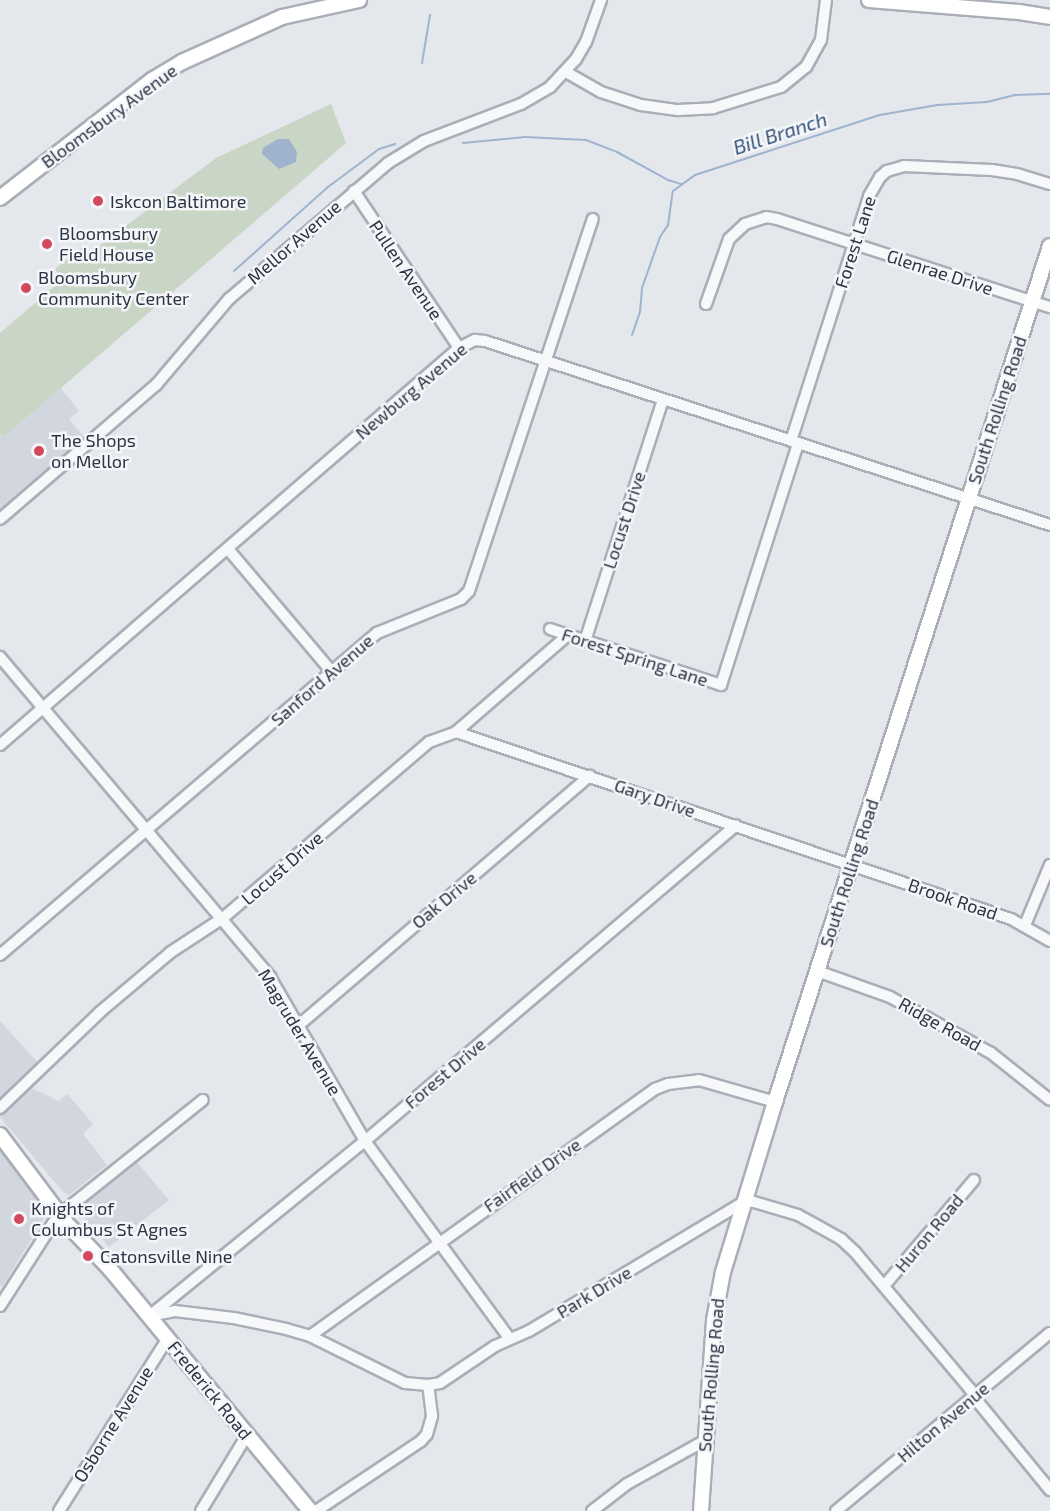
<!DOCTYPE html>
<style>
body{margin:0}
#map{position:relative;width:1050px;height:1511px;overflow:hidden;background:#e4e7ec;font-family:"Exo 2",sans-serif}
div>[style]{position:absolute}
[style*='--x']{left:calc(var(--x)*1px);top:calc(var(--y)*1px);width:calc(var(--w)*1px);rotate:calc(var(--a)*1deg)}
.built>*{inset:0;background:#d2d6de}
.green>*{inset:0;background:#c9d6c5}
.water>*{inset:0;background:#9fb4cc}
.stream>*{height:2px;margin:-1px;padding:0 1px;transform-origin:1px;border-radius:1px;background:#9fb4cc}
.roads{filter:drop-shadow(2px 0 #a9aeb7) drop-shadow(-2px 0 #a9aeb7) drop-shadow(0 2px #a9aeb7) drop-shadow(0 -2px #a9aeb7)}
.minor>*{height:10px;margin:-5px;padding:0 5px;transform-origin:5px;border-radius:5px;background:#f7f8fa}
.major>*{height:14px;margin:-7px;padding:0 7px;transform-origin:7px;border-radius:7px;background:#fff}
.dots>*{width:16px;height:16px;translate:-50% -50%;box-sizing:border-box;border:3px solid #f4f6f9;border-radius:50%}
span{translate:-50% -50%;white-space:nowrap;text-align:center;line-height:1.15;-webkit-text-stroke:5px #f4f6f9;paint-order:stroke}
.street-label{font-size:18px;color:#2b3445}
.poi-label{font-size:18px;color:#2b3445}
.left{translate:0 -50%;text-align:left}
.water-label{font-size:20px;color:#34527a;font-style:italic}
</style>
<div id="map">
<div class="built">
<i style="clip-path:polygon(61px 388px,79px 411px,69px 419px,84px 437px,0 509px,0 433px,4px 437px)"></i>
<i style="clip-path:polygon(0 1021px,40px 1065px,0 1101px)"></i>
<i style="clip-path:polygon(29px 1087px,59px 1101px,67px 1094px,93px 1124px,83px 1134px,107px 1165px,69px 1195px,63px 1192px,0 1117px,0 1114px)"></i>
<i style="clip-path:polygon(0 1150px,49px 1210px,2px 1287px,0 1285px)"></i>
<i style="clip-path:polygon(136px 1161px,169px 1200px,109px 1247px,79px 1212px,80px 1204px)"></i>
</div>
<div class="green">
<i style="clip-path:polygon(331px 104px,346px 143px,4px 437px,0 433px,0 333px,62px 280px,55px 269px,84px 246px,90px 253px,216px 158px)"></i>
</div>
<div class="water">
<i style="clip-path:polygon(278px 139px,289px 139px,297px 152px,296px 162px,279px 169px,262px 154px,263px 148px)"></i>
</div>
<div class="stream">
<i style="--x:422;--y:63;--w:49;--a:-80.5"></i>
<i style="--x:463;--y:143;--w:62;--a:-5.5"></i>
<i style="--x:525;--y:137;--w:61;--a:2.8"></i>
<i style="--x:586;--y:140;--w:33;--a:21"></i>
<i style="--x:617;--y:152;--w:58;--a:28.8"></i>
<i style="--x:668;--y:180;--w:14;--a:17"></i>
<i style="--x:234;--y:271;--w:126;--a:-41.8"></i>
<i style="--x:328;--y:187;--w:64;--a:-36.7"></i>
<i style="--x:379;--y:149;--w:17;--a:-17"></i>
<i style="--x:632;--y:335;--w:24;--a:-71"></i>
<i style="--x:640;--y:312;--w:24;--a:-85"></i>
<i style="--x:642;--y:288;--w:54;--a:-70.6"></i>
<i style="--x:660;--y:237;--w:14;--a:-56"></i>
<i style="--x:668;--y:225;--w:34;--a:-82"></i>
<i style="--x:673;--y:191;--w:27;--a:-36"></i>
<i style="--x:695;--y:175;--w:194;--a:-18"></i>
<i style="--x:880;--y:115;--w:58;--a:-10"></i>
<i style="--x:937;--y:105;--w:50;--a:-3.4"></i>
<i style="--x:987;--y:102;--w:30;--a:-14"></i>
<i style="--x:1016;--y:95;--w:34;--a:-2"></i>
<i style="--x:709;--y:1312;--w:9;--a:-84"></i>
<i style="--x:704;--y:1367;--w:25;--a:-88"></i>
<i style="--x:701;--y:1405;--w:29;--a:-86"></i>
<i style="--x:710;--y:1474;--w:25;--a:-85"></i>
</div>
<div class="roads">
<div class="minor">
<i style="--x:566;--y:72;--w:40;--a:29.7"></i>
<i style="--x:601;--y:92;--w:42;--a:18"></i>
<i style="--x:641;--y:105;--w:37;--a:8"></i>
<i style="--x:678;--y:110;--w:35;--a:-3"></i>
<i style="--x:713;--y:108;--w:71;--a:-17.2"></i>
<i style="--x:781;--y:87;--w:32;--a:-39"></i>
<i style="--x:806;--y:67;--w:31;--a:-61"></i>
<i style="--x:821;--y:40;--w:40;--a:-82.9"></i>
<i style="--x:354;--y:191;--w:189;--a:56.2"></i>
<i style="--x:706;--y:304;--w:69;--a:-70.5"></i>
<i style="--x:729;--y:239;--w:22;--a:-43"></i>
<i style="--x:745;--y:224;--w:22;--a:-18"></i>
<i style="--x:766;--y:217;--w:11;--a:10"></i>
<i style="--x:777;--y:219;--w:287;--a:17.9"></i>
<i style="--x:791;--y:441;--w:257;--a:-72.3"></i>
<i style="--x:869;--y:196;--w:22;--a:-60"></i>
<i style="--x:880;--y:177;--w:9;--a:-41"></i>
<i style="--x:887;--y:171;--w:18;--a:-16"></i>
<i style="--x:904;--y:166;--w:88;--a:2.6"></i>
<i style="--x:992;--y:170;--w:25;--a:9"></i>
<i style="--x:1017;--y:174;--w:34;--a:17"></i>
<i style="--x:0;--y:519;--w:206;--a:-40.7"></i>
<i style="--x:156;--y:385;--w:113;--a:-49.7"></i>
<i style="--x:229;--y:299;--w:209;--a:-40.5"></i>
<i style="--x:388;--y:163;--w:42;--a:-31.4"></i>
<i style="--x:424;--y:141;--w:104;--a:-20.9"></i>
<i style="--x:521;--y:104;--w:34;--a:-30"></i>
<i style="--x:550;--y:87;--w:38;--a:-47"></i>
<i style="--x:576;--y:59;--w:20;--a:-60"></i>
<i style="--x:586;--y:42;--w:45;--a:-70.3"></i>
<i style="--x:228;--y:549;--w:161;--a:49.8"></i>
<i style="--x:550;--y:629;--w:180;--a:18.1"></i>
<i style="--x:721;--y:685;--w:254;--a:-72.3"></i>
<i style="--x:585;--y:641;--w:253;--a:-72.1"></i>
<i style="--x:0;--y:657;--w:419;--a:49.8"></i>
<i style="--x:270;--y:977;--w:190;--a:59.9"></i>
<i style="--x:365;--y:1141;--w:245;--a:53.8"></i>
<i style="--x:456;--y:732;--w:586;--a:18.62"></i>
<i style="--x:1011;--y:919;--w:45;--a:29.4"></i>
<i style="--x:0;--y:745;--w:607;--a:-40.86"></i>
<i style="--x:459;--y:348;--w:18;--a:-27"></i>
<i style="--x:475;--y:340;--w:10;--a:6"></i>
<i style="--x:485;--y:341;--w:594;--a:18.04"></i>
<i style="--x:1025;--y:925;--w:65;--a:-67.4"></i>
<i style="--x:0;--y:955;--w:496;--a:-40.5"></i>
<i style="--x:377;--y:633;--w:91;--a:-22"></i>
<i style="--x:461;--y:599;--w:11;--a:-45"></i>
<i style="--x:469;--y:591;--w:392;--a:-71.6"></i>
<i style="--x:817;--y:971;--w:77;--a:19.6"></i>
<i style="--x:890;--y:997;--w:115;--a:29"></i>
<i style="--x:991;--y:1053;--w:75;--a:38.5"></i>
<i style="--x:299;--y:1025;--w:383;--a:-40.6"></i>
<i style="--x:0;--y:1108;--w:139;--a:-43.8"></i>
<i style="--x:100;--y:1012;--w:93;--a:-40.2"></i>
<i style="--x:171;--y:952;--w:62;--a:-33.2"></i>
<i style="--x:223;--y:918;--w:271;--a:-40.5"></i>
<i style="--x:429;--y:742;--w:29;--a:-20"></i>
<i style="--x:456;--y:732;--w:148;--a:-40.9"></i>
<i style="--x:884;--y:1286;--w:139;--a:-49.7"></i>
<i style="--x:0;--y:1306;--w:98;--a:-57.4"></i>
<i style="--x:53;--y:1223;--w:15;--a:-48"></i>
<i style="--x:63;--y:1212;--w:179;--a:-38.7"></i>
<i style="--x:152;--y:1314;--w:274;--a:-39.1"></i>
<i style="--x:365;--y:1141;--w:487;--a:-40.4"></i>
<i style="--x:149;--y:1316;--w:26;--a:-11"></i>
<i style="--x:175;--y:1311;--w:59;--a:6.8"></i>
<i style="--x:234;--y:1318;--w:53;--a:11.9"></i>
<i style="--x:286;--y:1329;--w:25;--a:16"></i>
<i style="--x:310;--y:1336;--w:106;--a:26.3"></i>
<i style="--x:405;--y:1383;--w:23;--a:5"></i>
<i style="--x:428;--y:1385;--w:12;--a:-9"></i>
<i style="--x:440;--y:1383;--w:66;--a:-33.9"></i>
<i style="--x:495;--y:1346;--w:37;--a:-24"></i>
<i style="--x:529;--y:1331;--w:252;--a:-31"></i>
<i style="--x:745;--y:1201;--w:9;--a:6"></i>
<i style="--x:754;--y:1202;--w:46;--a:16.5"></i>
<i style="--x:798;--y:1215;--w:49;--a:29.2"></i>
<i style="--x:841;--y:1239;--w:19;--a:43"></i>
<i style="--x:855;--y:1252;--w:179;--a:50"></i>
<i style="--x:970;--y:1389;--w:15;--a:58"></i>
<i style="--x:978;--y:1402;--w:114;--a:50.7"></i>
<i style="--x:310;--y:1336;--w:424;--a:-35.6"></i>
<i style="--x:655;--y:1089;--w:14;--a:-21"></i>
<i style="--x:668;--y:1084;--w:31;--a:-7"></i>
<i style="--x:699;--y:1080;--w:79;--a:16.1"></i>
<i style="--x:59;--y:1511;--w:204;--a:-57.8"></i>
<i style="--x:201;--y:1511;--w:89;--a:-58.8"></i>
<i style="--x:316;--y:1511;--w:126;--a:-33.7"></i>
<i style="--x:421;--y:1441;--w:9;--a:-49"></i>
<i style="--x:427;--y:1434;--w:19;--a:-74"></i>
<i style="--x:432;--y:1416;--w:31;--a:-97"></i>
<i style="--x:592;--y:1511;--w:44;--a:-37.6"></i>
<i style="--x:627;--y:1484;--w:90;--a:-29.1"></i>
<i style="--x:836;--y:1511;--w:278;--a:-39.8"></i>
</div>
<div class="major">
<i style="--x:869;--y:0;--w:150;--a:4.6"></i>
<i style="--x:1019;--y:12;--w:31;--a:9"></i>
<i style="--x:0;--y:198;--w:192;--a:-37.8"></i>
<i style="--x:152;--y:80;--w:35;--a:-31"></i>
<i style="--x:182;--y:62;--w:110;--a:-24.2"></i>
<i style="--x:282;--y:17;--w:79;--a:-12.4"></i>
<i style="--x:0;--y:1135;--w:110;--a:53.1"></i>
<i style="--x:66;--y:1223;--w:64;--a:46.3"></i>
<i style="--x:110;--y:1269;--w:314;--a:50.4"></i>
<i style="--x:701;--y:1511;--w:191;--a:-86.1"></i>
<i style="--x:714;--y:1320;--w:49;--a:-79.4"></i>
<i style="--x:723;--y:1272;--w:178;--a:-73"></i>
<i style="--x:775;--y:1102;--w:899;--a:-72.19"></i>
</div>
</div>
<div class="dots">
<i style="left:98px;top:201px;background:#d1495b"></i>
<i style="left:47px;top:244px;background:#d1495b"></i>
<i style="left:26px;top:288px;background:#d1495b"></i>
<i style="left:39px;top:451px;background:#d1495b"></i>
<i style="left:19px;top:1219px;background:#d1495b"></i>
<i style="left:88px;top:1256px;background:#d1495b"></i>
</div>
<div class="street-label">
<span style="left:109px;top:116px;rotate:-36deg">Bloomsbury Avenue</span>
<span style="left:294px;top:242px;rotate:-41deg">Mellor Avenue</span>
<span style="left:855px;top:242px;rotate:-72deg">Forest Lane</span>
<span style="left:406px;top:270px;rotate:56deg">Pullen Avenue</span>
<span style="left:940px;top:272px;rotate:18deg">Glenrae Drive</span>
<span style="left:411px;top:391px;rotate:-40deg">Newburg Avenue</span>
<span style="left:997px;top:410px;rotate:-72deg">South Rolling Road</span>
<span style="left:624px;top:520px;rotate:-72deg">Locust Drive</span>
<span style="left:635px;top:657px;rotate:18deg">Forest Spring Lane</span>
<span style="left:322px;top:680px;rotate:-41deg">Sanford Avenue</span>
<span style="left:655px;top:798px;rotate:19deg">Gary Drive</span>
<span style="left:282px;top:868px;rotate:-41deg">Locust Drive</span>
<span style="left:849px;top:873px;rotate:-72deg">South Rolling Road</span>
<span style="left:953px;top:899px;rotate:19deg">Brook Road</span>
<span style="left:444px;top:900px;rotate:-40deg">Oak Drive</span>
<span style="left:940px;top:1024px;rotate:29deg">Ridge Road</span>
<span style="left:300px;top:1032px;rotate:59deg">Magruder Avenue</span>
<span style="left:445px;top:1073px;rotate:-40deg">Forest Drive</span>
<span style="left:532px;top:1175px;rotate:-35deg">Fairfield Drive</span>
<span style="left:929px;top:1233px;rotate:-50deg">Huron Road</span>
<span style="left:594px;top:1292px;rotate:-31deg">Park Drive</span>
<span style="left:711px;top:1375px;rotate:-85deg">South Rolling Road</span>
<span style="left:210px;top:1390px;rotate:51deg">Frederick Road</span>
<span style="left:943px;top:1422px;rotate:-40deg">Hilton Avenue</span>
<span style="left:113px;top:1424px;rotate:-58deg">Osborne Avenue</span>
</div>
<div class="poi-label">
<span class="left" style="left:110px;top:201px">Iskcon Baltimore</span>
<span class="left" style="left:59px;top:244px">Bloomsbury<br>Field House</span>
<span class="left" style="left:38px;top:288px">Bloomsbury<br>Community Center</span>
<span class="left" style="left:51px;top:451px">The Shops<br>on Mellor</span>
<span class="left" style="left:31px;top:1219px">Knights of<br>Columbus St Agnes</span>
<span class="left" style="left:100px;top:1256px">Catonsville Nine</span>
</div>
<div class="water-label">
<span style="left:780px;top:133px;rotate:-18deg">Bill Branch</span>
</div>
</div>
